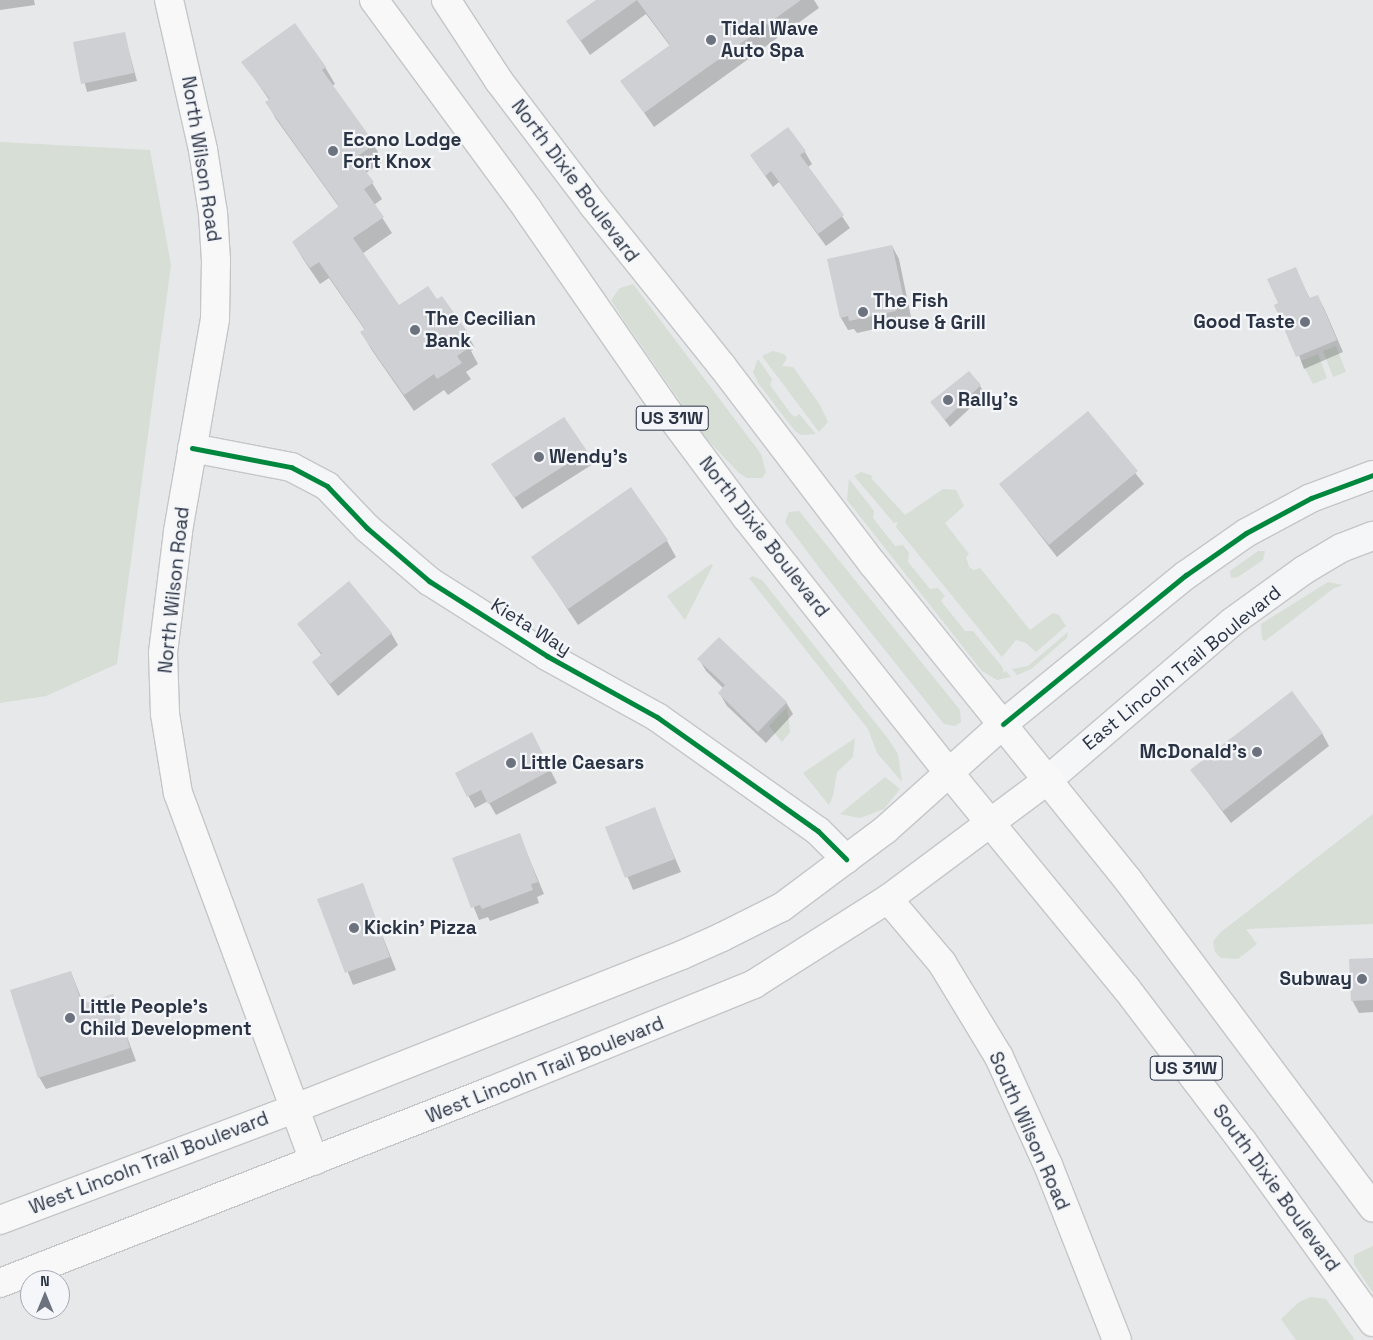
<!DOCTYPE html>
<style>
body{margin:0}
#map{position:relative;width:1373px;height:1340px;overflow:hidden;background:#e6e8ea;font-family:"Space Grotesk",sans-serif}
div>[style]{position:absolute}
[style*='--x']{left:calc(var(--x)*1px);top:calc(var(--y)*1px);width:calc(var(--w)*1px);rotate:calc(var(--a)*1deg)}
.green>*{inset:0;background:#d6ded6}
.shadow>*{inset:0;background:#0003}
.building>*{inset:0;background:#ced0d3}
.roads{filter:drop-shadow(1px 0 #c4c6c8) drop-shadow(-1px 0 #c4c6c8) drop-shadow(0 1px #c4c6c8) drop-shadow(0 -1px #c4c6c8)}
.minor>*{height:28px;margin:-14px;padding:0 14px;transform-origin:14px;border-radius:14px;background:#f5f6f7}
.major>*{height:28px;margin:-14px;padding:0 14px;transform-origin:14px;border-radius:14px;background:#f8f8f8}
.highway>*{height:28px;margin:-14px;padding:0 14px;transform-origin:14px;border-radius:14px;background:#f8f8f8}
.cycleway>*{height:5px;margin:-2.5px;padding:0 2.5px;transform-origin:2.5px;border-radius:2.5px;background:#00873e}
.dots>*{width:14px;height:14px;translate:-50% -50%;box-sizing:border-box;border:2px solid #f4f6f9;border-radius:50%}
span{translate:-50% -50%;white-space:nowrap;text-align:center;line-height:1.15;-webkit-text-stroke:4.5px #f4f6f9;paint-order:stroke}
.shield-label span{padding:1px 4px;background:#f4f6f9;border:1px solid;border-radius:4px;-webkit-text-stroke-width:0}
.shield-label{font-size:18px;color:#2b3445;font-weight:700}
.poi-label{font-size:19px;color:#2b3445;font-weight:700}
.left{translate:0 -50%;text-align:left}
.right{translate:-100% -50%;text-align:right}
.street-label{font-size:19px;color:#2b3445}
.north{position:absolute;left:20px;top:1270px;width:50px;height:50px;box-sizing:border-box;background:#f4f6f9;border:1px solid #a4a8b1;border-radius:50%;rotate:0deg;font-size:14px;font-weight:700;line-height:20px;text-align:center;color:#2b3445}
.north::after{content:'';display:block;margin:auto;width:18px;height:22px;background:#6c737f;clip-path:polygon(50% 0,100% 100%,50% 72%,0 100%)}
</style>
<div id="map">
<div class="green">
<i style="clip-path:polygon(0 142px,150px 150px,171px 265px,117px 664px,46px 696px,0 703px)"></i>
<i style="clip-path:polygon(633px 284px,761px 454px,766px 472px,762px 478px,747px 478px,739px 473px,704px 436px,625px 322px,611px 300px,620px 288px)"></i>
<i style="clip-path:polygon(1336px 346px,1346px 372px,1333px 377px,1323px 351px)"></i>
<i style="clip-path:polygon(773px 351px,784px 354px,787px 358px,782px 366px,793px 367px,820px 405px,828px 422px,819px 432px,762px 356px)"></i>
<i style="clip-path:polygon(1318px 354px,1327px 378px,1313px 384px,1301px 361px)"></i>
<i style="clip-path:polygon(758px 359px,772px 379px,770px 385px,791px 414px,795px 417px,799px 414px,816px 434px,801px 435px,795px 431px,758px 383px,753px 372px)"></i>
<i style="clip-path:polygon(861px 472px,873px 476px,871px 478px,905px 515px,943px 489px,956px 490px,964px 506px,945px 523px,969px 554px,966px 557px,969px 567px,974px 570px,980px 568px,1030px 630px,1053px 613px,1059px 615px,1066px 626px,1036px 652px,1026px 643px,1016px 640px,1002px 657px,896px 527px,898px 522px,894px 523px,854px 476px)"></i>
<i style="clip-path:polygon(849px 479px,874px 511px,873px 518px,895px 546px,903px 545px,909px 553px,908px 562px,930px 589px,938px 588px,945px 596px,941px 601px,965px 631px,973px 631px,1003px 668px,1003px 673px,1006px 671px,1011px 677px,997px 680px,982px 671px,847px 500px)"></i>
<i style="clip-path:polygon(799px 511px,960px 710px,961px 722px,955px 726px,944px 724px,824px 574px,785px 522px,789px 512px)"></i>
<i style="clip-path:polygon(1258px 551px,1265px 551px,1263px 560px,1238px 577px,1231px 578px,1230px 571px)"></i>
<i style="clip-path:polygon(711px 564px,713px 565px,685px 620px,667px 596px)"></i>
<i style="clip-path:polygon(753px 576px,762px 580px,889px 740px,898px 754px,902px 782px,877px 753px,868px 729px,749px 578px)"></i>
<i style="clip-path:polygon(1328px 582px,1343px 585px,1334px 588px,1265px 641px,1262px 639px,1261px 624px)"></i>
<i style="clip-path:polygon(1068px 632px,1067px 638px,1031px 669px,1017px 675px,1012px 669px,1028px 666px)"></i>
<i style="clip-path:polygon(787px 707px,790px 732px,782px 742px,769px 726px)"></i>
<i style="clip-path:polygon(855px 738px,853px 757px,837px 772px,833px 796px,829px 805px,803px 773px)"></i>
<i style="clip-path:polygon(885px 777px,900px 789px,884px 809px,860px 818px,840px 814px)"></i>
<i style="clip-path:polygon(1373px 814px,1373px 924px,1246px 929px,1257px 944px,1238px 959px,1221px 958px,1215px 952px,1213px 941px,1221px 932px)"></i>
<i style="clip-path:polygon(1373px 1246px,1373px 1293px,1354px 1264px,1354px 1255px)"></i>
<i style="clip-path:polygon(1311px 1297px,1326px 1299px,1355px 1340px,1296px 1340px,1281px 1319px,1299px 1302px)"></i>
</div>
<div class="shadow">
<i style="clip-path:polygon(0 0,34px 0,35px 5px,0 10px)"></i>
<i style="clip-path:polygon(598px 0,814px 0,819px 8px,654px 127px,622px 81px,670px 46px,646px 14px,590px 55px,568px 22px)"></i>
<i style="clip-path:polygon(124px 33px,137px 81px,87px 92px,74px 43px)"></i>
<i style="clip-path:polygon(243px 62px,325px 67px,335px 84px,332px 86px,374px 145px,383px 161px,366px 173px,382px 199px,374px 205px,392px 233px,362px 254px,399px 307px,436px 300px,466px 332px,475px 348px,471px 351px,478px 364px,466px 372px,471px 379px,448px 395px,444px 390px,414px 411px,371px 349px,362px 333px,365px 330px,329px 278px,320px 284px,303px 259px,293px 242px,339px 207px,276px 119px,267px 103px,270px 101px)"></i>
<i style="clip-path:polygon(805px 152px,812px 164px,808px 167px,850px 228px,826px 246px,779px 182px,773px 187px,751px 156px)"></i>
<i style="clip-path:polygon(892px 246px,899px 259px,911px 317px,901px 319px,902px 323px,857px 333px,854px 329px,848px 330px,841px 318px)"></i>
<i style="clip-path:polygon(1295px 268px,1310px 299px,1317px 296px,1324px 308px,1343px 352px,1304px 369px,1280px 304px)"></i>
<i style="clip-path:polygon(980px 386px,985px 394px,950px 427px,931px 402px)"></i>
<i style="clip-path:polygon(1087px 413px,1144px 484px,1057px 557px,1000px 484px)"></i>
<i style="clip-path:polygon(586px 451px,593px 464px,522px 509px,500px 476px)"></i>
<i style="clip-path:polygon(667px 541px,676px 557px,578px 625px,533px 557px)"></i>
<i style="clip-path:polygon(298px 624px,391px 633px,398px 645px,338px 696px,313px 663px,322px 656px)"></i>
<i style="clip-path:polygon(699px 659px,786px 702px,793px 714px,766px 743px,727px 706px,720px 694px,724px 689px,706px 671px)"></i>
<i style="clip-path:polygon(1322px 733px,1329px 746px,1231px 823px,1192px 771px)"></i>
<i style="clip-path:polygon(538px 746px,557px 783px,496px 815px,488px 801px,475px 808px,456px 774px)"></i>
<i style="clip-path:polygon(654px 809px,681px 872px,633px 890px,607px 827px)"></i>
<i style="clip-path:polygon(519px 834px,544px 894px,537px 897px,539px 903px,490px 921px,488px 917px,479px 920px,454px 859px)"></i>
<i style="clip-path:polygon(362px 884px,396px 970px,353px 985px,319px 900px)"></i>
<i style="clip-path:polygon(1373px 960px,1373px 1012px,1359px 1013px,1352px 1000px)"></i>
<i style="clip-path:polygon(71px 972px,84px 1005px,112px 996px,136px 1061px,46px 1089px,39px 1077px)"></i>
</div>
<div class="building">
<i style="clip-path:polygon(596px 0,637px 0,580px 41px,566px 21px)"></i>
<i style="clip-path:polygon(637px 0,801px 0,644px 113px,620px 81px,670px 45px)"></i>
<i style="clip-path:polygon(295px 23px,326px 67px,322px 70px,375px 144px,355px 158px,374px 182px,364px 189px,384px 217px,353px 238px,399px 305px,428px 286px,437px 299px,442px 296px,467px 331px,462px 335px,470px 347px,457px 356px,462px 363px,437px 379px,434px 374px,404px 395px,360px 332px,365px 329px,319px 262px,310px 268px,292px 242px,339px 206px,265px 102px,270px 99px,241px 62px)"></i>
<i style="clip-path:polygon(125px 32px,134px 73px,81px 84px,73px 42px)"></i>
<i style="clip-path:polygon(788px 127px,806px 151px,800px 155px,844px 215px,818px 234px,771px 171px,765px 176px,750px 155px)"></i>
<i style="clip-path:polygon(892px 245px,905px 304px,895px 307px,896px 311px,849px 321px,848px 316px,840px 318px,827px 259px)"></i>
<i style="clip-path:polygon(1296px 267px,1309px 298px,1318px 295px,1337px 340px,1296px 357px,1274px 305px,1278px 303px,1267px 279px)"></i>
<i style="clip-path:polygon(969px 371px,981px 385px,945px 420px,930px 402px)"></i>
<i style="clip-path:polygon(1088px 411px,1138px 471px,1049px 545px,999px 484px)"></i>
<i style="clip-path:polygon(564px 417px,587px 451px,514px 498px,491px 464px)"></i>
<i style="clip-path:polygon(631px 487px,668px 540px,568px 609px,531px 557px)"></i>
<i style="clip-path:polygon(349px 581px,392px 633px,330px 684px,312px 662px,322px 654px,297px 624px)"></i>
<i style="clip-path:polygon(719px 637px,787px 702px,758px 732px,718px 693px,725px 685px,697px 659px)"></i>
<i style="clip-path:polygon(1292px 691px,1323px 733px,1223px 811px,1190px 770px)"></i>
<i style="clip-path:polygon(532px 732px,551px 770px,488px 804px,481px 790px,467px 797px,455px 773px)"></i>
<i style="clip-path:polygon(655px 807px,675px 859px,625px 878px,605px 827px)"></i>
<i style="clip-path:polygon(520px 833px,538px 882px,531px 884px,533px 890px,482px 909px,480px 905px,471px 908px,452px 858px)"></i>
<i style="clip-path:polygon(363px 883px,390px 957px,345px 973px,317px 899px)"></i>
<i style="clip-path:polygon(1373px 958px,1373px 1000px,1351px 1001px,1349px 959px)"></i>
<i style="clip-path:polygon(71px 971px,82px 1004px,113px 994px,130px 1048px,38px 1078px,10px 990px)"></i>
</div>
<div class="roads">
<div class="minor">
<i style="--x:192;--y:448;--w:101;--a:10.9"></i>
<i style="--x:291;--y:467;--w:41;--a:27.8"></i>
<i style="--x:327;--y:486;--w:58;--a:46.4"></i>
<i style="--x:367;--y:528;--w:82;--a:40.5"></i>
<i style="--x:429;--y:581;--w:140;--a:32.4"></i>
<i style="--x:547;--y:656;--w:126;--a:29"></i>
<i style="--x:657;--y:717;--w:197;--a:35.3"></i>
<i style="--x:818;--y:831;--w:40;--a:45"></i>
<i style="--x:1003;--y:724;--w:236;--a:-39.2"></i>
<i style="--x:1186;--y:575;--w:73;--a:-35"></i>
<i style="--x:1246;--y:533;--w:74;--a:-28.3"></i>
<i style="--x:1311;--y:498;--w:66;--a:-20.4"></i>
<i style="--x:1049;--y:779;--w:241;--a:-40.6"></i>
<i style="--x:1232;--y:622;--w:89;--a:-35.8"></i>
<i style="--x:1304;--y:570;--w:43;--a:-30.7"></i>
<i style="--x:1341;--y:548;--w:34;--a:-21"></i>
</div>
<div class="major">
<i style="--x:169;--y:0;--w:154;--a:77.2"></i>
<i style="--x:203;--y:150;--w:64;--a:81"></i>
<i style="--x:213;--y:213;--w:48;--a:86.4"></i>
<i style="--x:216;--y:261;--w:58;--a:91"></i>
<i style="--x:215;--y:319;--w:216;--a:99.9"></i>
<i style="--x:178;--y:532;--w:122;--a:97.1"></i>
<i style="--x:163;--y:653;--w:61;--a:88.1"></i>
<i style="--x:165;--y:714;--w:80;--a:80.7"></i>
<i style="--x:178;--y:793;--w:392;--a:69.7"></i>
<i style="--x:888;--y:899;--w:84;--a:49.8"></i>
<i style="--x:942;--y:963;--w:110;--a:58.8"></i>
<i style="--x:999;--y:1057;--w:119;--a:65.6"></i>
<i style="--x:1048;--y:1165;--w:188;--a:68.5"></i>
<i style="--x:0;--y:1220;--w:313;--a:-20.7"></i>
<i style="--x:293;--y:1109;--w:418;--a:-21.6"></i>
<i style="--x:682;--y:955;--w:44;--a:-24.2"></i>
<i style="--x:722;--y:937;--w:67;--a:-26.6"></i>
<i style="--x:782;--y:907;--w:129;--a:-36.8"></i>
<i style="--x:885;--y:830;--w:159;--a:-41.9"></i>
<i style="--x:0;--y:1283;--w:527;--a:-21.36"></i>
<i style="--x:491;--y:1091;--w:284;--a:-22.1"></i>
<i style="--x:754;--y:984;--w:159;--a:-32.4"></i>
<i style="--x:888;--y:899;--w:201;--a:-36.7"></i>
</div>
<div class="highway">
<i style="--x:374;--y:0;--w:260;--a:53.7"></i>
<i style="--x:528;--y:210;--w:244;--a:55.3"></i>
<i style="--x:667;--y:411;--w:132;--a:53.3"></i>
<i style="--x:746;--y:517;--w:328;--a:51.6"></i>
<i style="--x:950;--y:774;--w:277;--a:50.6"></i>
<i style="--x:1126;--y:988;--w:193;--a:52.8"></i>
<i style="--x:1243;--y:1142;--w:222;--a:54.2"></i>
<i style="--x:446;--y:0;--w:97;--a:56.8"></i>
<i style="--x:499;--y:81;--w:156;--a:52.8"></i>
<i style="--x:593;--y:205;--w:206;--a:51.3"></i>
<i style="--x:722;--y:366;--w:249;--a:52.7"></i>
<i style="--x:873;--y:564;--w:406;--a:51.1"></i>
<i style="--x:1128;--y:880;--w:409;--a:53.2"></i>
</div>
</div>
<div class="cycleway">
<i style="--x:192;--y:448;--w:101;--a:10.9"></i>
<i style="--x:291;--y:467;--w:41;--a:27.8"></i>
<i style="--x:327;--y:486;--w:58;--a:46.4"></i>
<i style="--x:367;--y:528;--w:82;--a:40.5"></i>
<i style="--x:429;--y:581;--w:140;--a:32.4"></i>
<i style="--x:547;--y:656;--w:126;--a:29"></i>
<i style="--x:657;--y:717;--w:197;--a:35.3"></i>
<i style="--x:818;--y:831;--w:40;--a:45"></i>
<i style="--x:1003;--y:724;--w:236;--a:-39.2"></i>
<i style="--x:1186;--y:575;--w:73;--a:-35"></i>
<i style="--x:1246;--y:533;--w:74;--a:-28.3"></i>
<i style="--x:1311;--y:498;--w:66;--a:-20.4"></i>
</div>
<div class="dots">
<i style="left:711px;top:40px;background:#6c737f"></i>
<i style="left:333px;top:151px;background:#6c737f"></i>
<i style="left:863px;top:312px;background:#6c737f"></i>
<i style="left:1305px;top:322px;background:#6c737f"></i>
<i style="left:415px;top:330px;background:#6c737f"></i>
<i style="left:948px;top:400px;background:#6c737f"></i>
<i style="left:539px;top:457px;background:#6c737f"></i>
<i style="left:1257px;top:752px;background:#6c737f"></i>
<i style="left:511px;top:763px;background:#6c737f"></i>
<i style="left:354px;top:928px;background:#6c737f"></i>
<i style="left:1362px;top:979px;background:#6c737f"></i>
<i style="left:70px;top:1018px;background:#6c737f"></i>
</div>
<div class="shield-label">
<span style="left:672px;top:418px">US 31W</span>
<span style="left:1186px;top:1068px">US 31W</span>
</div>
<div class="poi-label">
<span class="left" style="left:721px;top:40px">Tidal Wave<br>Auto Spa</span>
<span class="left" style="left:343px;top:151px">Econo Lodge<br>Fort Knox</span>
<span class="left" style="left:873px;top:312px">The Fish<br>House &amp; Grill</span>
<span class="left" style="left:425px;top:330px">The Cecilian<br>Bank</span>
<span class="right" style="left:1295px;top:322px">Good Taste</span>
<span class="left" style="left:958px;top:400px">Rally's</span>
<span class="left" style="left:549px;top:457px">Wendy's</span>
<span class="right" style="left:1247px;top:752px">McDonald's</span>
<span class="left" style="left:521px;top:763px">Little Caesars</span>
<span class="left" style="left:364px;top:928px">Kickin' Pizza</span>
<span class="right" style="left:1352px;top:979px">Subway</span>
<span class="left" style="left:80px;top:1018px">Little People's<br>Child Development</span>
</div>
<div class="street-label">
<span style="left:201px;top:159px;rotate:81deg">North Wilson Road</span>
<span style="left:575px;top:181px;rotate:53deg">North Dixie Boulevard</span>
<span style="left:764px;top:537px;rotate:52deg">North Dixie Boulevard</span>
<span style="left:174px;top:590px;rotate:-84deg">North Wilson Road</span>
<span style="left:531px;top:627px;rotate:32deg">Kieta Way</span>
<span style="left:1182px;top:668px;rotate:-39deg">East Lincoln Trail Boulevard</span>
<span style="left:545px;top:1070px;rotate:-22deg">West Lincoln Trail Boulevard</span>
<span style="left:1029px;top:1131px;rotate:66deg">South Wilson Road</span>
<span style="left:149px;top:1163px;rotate:-21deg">West Lincoln Trail Boulevard</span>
<span style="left:1276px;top:1188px;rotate:54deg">South Dixie Boulevard</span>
</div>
<div class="north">N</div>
</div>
